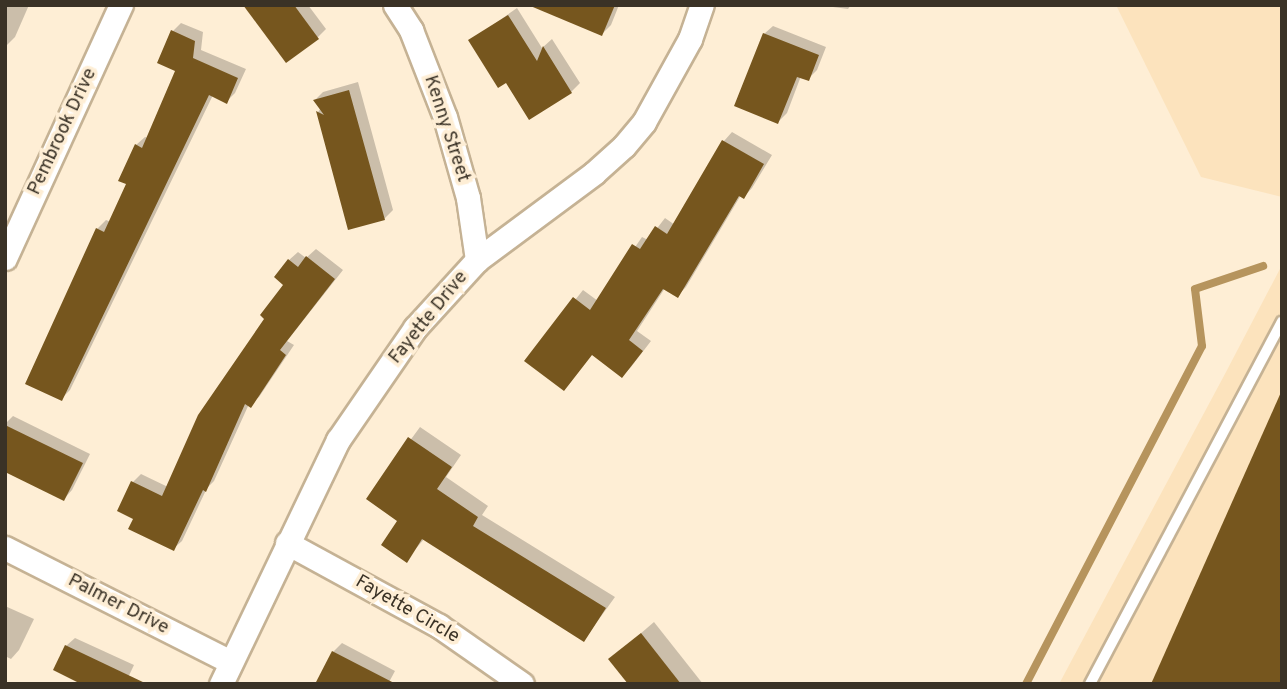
<!DOCTYPE html>
<style>
body{margin:0}
#map{position:relative;width:1287px;height:689px;overflow:hidden;background:#feeed5;font-family:Overpass,sans-serif}
div>[style]{position:absolute}
[style*='--x']{left:calc(var(--x)*1px);top:calc(var(--y)*1px);width:calc(var(--w)*1px);rotate:calc(var(--a)*1deg)}
.built>*{inset:0;background:#fce3bd}
.shadow>*{inset:0;background:#0003}
.stream>*{height:8px;margin:-4px;padding:0 4px;transform-origin:4px;border-radius:4px;background:#b6945d}
.building>*{inset:0;background:#76561e}
.roads{filter:drop-shadow(2px 0 #c5b294) drop-shadow(-2px 0 #c5b294) drop-shadow(0 2px #c5b294) drop-shadow(0 -2px #c5b294)}
.service>*{height:10px;margin:-5px;padding:0 5px;transform-origin:5px;border-radius:5px;background:#fff}
.minor>*{height:23px;margin:-11.5px;padding:0 11.5px;transform-origin:11.5px;border-radius:11.5px;background:#fff}
span{translate:-50% -50%;white-space:nowrap;text-align:center;line-height:1.15;-webkit-text-stroke:7px #feeed5;paint-order:stroke}
.street-label{font-size:19px;color:#3a3226}
.frame{position:absolute;inset:0;border:7px solid #3a3226;pointer-events:none}
</style>
<div id="map">
<div class="built">
<i style="clip-path:polygon(1116px 5px,1282px 5px,1282px 197px,1201px 177px)"></i>
<i style="clip-path:polygon(1282px 265px,1282px 684px,1059px 684px,1226px 372px)"></i>
</div>
<div class="shadow">
<i style="clip-path:polygon(5px 5px,29px 5px,15px 37px,6px 46px)"></i>
<i style="clip-path:polygon(245px 5px,308px 5px,326px 29px,317px 38px)"></i>
<i style="clip-path:polygon(561px 5px,619px 5px,611px 25px,602px 34px)"></i>
<i style="clip-path:polygon(818px 5px,851px 5px,848px 9px)"></i>
<i style="clip-path:polygon(517px 8px,542px 48px,552px 39px,580px 83px,571px 92px,470px 41px)"></i>
<i style="clip-path:polygon(181px 23px,203px 32px,201px 50px,246px 69px,235px 93px,227px 101px,213px 95px,70px 390px,61px 399px,97px 229px,106px 220px,111px 222px,129px 183px,136px 145px,145px 137px,148px 138px,177px 70px,173px 31px)"></i>
<i style="clip-path:polygon(773px 26px,826px 47px,817px 70px,808px 79px,801px 76px,787px 113px,778px 122px,764px 34px)"></i>
<i style="clip-path:polygon(358px 82px,393px 210px,384px 219px,318px 112px,321px 108px,315px 100px,323px 92px)"></i>
<i style="clip-path:polygon(732px 132px,772px 155px,752px 188px,744px 197px,741px 195px,686px 287px,677px 296px,665px 288px,637px 331px,651px 341px,631px 367px,622px 376px,593px 353px,527px 361px,583px 290px,598px 301px,642px 237px,648px 240px,665px 218px,675px 225px,724px 141px)"></i>
<i style="clip-path:polygon(316px 249px,343px 270px,287px 341px,294px 345px,259px 397px,249px 404px,214px 481px,207px 488px,182px 541px,173px 549px,135px 518px,133px 482px,141px 474px,168px 487px,286px 284px,289px 260px,298px 252px,306px 258px)"></i>
<i style="clip-path:polygon(13px 416px,90px 454px,72px 490px,64px 499px,5px 470px,5px 424px)"></i>
<i style="clip-path:polygon(420px 427px,461px 455px,446px 477px,488px 506px,482px 515px,615px 597px,584px 640px,425px 538px,406px 560px,400px 520px,368px 498px)"></i>
<i style="clip-path:polygon(5px 606px,34px 619px,19px 650px,11px 659px,5px 656px)"></i>
<i style="clip-path:polygon(654px 622px,703px 684px,630px 684px,611px 659px)"></i>
<i style="clip-path:polygon(75px 638px,134px 665px,125px 684px,80px 684px,66px 646px)"></i>
<i style="clip-path:polygon(342px 643px,395px 671px,388px 684px,333px 652px)"></i>
</div>
<div class="stream">
<i style="--x:1026;--y:684;--w:381;--a:-62.5"></i>
<i style="--x:1202;--y:346;--w:57;--a:-97"></i>
<i style="--x:1195;--y:289;--w:72;--a:-18.7"></i>
</div>
<div class="building">
<i style="clip-path:polygon(243px 5px,294px 5px,319px 39px,286px 63px)"></i>
<i style="clip-path:polygon(528px 5px,615px 5px,602px 36px)"></i>
<i style="clip-path:polygon(508px 15px,537px 61px,543px 46px,572px 93px,529px 120px,506px 83px,498px 88px,468px 40px)"></i>
<i style="clip-path:polygon(171px 30px,195px 41px,193px 58px,238px 78px,227px 104px,209px 95px,62px 401px,25px 384px,96px 228px,104px 232px,126px 184px,118px 181px,135px 144px,142px 148px,175px 71px,157px 63px)"></i>
<i style="clip-path:polygon(763px 33px,819px 55px,809px 81px,797px 77px,778px 124px,734px 106px)"></i>
<i style="clip-path:polygon(349px 90px,385px 220px,348px 230px,316px 111px,324px 115px,313px 100px)"></i>
<i style="clip-path:polygon(722px 140px,764px 164px,744px 199px,739px 196px,678px 298px,663px 289px,629px 340px,643px 351px,622px 378px,592px 355px,564px 391px,524px 361px,573px 297px,590px 310px,632px 244px,640px 249px,655px 226px,667px 234px)"></i>
<i style="clip-path:polygon(306px 256px,335px 279px,280px 350px,286px 355px,251px 408px,245px 404px,206px 492px,203px 490px,174px 551px,128px 529px,133px 519px,117px 511px,131px 481px,162px 496px,198px 415px,264px 319px,260px 315px,283px 285px,274px 277px,288px 259px,298px 267px)"></i>
<i style="clip-path:polygon(1282px 390px,1282px 684px,1151px 684px)"></i>
<i style="clip-path:polygon(5px 425px,83px 463px,64px 501px,5px 472px)"></i>
<i style="clip-path:polygon(408px 437px,452px 467px,437px 489px,478px 517px,473px 526px,606px 608px,584px 642px,422px 539px,407px 563px,381px 545px,397px 521px,366px 499px)"></i>
<i style="clip-path:polygon(641px 633px,681px 684px,628px 684px,608px 659px)"></i>
<i style="clip-path:polygon(65px 645px,147px 684px,81px 684px,53px 670px)"></i>
<i style="clip-path:polygon(332px 651px,396px 684px,315px 684px)"></i>
</div>
<div class="roads">
<div class="service">
<i style="--x:1090;--y:684;--w:410;--a:-62.1"></i>
</div>
<div class="minor">
<i style="--x:395;--y:5;--w:30;--a:57"></i>
<i style="--x:411;--y:30;--w:93;--a:68.7"></i>
<i style="--x:445;--y:117;--w:84;--a:74.1"></i>
<i style="--x:468;--y:198;--w:63;--a:81.7"></i>
<i style="--x:5;--y:258;--w:278;--a:-65.4"></i>
<i style="--x:287;--y:543;--w:173;--a:28.6"></i>
<i style="--x:439;--y:626;--w:101;--a:34.9"></i>
<i style="--x:5;--y:548;--w:253;--a:26.8"></i>
<i style="--x:221;--y:684;--w:271;--a:-64.4"></i>
<i style="--x:338;--y:440;--w:136;--a:-55.5"></i>
<i style="--x:415;--y:328;--w:92;--a:-47.6"></i>
<i style="--x:477;--y:260;--w:146;--a:-36.6"></i>
<i style="--x:594;--y:173;--w:40;--a:-42"></i>
<i style="--x:624;--y:146;--w:31;--a:-50"></i>
<i style="--x:644;--y:122;--w:95;--a:-61"></i>
<i style="--x:690;--y:39;--w:36;--a:-71"></i>
</div>
</div>
<div class="street-label">
<span style="left:446px;top:129px;rotate:72deg">Kenny Street</span>
<span style="left:63px;top:132px;rotate:-65deg">Pembrook Drive</span>
<span style="left:429px;top:318px;rotate:-51deg">Fayette Drive</span>
<span style="left:118px;top:605px;rotate:27deg">Palmer Drive</span>
<span style="left:407px;top:610px;rotate:30deg">Fayette Circle</span>
</div>
<div class="frame"></div>
</div>
